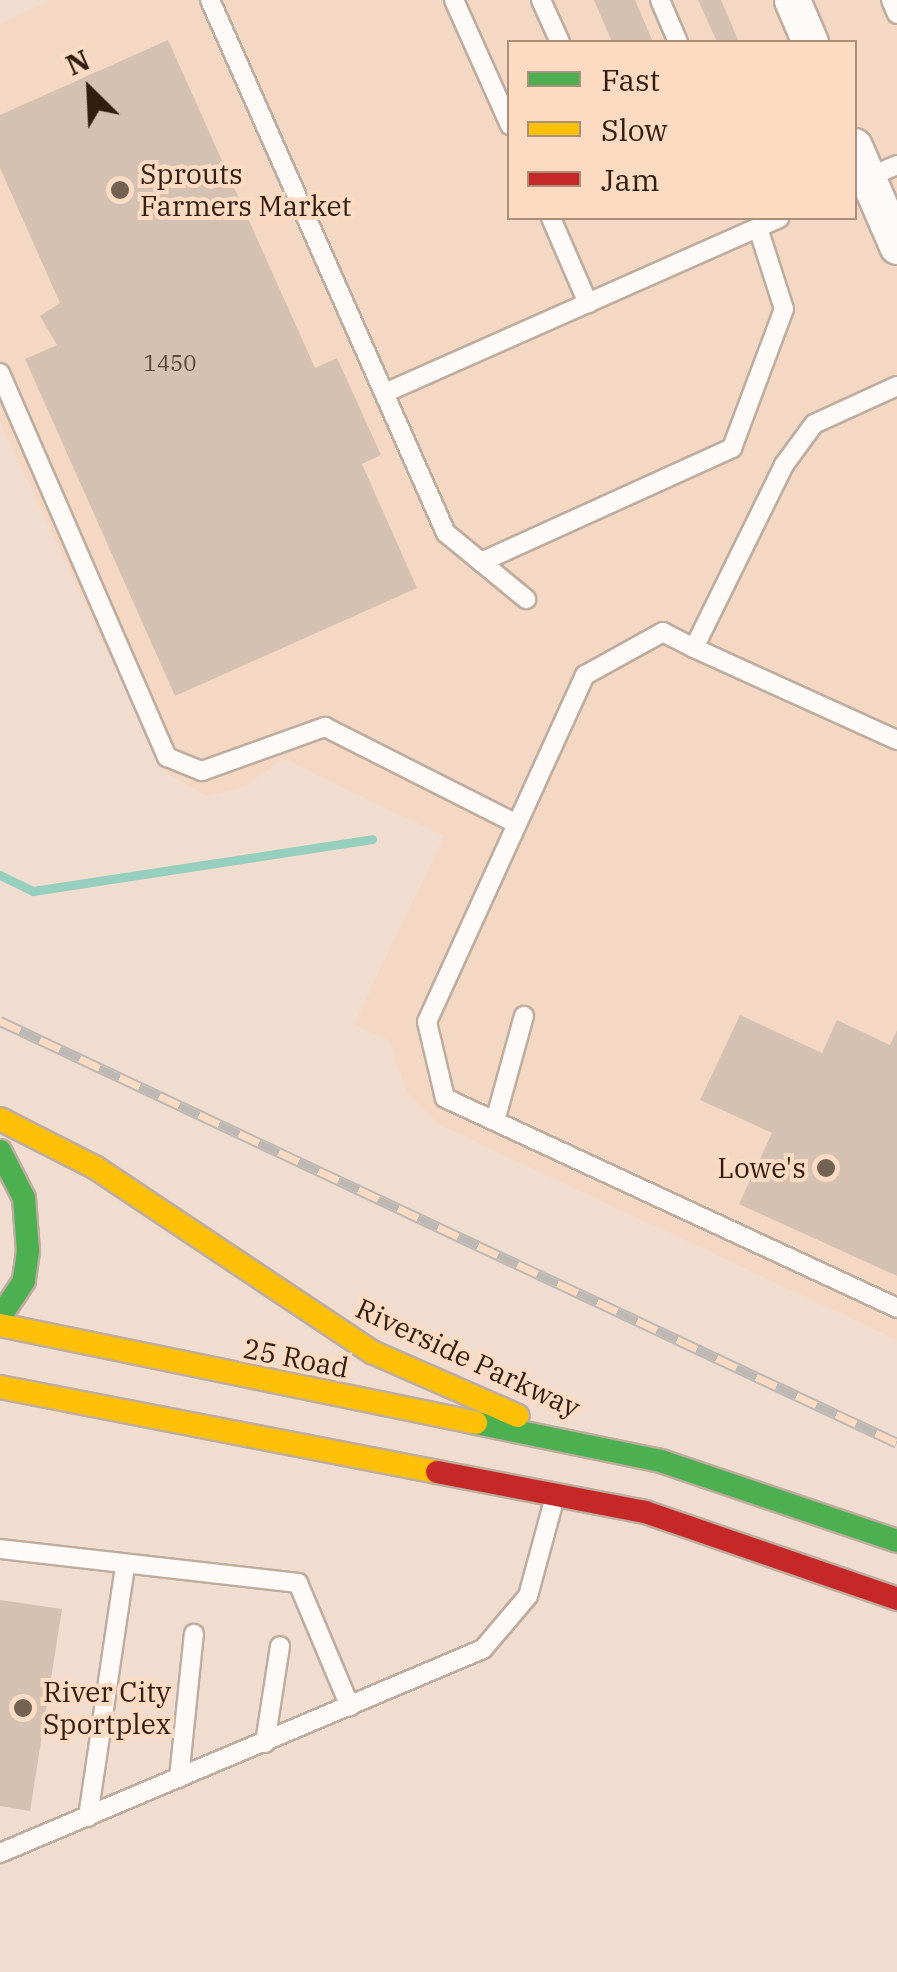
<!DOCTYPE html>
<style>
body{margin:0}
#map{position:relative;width:897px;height:1972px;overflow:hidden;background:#f0ddd0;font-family:"IBM Plex Serif",serif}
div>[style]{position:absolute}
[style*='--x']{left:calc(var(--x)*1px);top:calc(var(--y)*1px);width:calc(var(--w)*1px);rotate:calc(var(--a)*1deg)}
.built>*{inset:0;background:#f5d8c3}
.stream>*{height:9px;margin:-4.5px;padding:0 4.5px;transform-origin:4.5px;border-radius:4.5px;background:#96cfbe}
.building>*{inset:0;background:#d4c1b2}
.roads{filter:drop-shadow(2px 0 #beac9e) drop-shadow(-2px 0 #beac9e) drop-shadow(0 2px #beac9e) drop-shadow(0 -2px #beac9e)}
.lane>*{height:18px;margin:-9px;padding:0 9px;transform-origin:9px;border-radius:9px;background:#fdfaf8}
.street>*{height:35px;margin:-17.5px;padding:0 17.5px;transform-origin:17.5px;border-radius:17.5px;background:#fdfaf8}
.fast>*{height:22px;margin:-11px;padding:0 11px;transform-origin:11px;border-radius:11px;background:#4caf50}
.slow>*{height:22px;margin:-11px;padding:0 11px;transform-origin:11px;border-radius:11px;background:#ffc107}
.jam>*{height:22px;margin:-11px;padding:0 11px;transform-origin:11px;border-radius:11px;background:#c62828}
.rail>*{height:11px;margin-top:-5.5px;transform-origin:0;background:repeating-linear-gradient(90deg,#fddbc3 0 22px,#beb8b4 0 44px);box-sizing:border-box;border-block:2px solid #beb8b4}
.dots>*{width:28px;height:28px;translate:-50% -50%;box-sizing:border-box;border:5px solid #fddbc3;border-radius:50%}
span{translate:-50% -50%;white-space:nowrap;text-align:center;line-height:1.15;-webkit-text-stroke:8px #fddbc3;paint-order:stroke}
.number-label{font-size:22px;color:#5a4737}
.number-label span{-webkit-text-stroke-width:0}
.poi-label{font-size:28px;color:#321e0e}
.left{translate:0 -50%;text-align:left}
.right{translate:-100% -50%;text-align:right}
.street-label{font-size:28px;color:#321e0e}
.legend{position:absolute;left:507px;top:40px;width:350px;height:180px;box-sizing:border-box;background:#fddbc3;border:2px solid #ac8f7b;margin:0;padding:12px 18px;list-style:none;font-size:30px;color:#321e0e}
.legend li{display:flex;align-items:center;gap:20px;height:50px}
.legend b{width:50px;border:2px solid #ac8f7b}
.north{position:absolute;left:40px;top:40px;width:100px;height:100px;-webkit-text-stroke:8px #fddbc3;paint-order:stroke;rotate:336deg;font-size:28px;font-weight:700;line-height:40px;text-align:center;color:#321e0e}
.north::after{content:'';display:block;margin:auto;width:35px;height:45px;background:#321e0e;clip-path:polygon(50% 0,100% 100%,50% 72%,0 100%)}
</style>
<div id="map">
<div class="built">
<i style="clip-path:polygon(evenodd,52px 0,897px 0,897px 1340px,438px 1124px,407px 1093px,389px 1041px,354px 1024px,444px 836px,283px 759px,245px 787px,207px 796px,163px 771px,0 422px,0 23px,52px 0,510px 42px,854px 42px,854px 218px,510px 218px,510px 42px)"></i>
</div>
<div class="stream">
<i style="--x:0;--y:875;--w:37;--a:26"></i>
<i style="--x:33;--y:891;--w:343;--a:-8.7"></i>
</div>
<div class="building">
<i style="clip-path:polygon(594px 0,635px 0,653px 42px,612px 42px)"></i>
<i style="clip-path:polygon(698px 0,721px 0,739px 42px,717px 42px)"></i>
<i style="clip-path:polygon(168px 40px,315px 368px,337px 358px,381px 455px,362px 464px,417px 588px,175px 696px,25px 359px,57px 345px,40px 316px,60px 303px,0 168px,0 115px)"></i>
<i style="clip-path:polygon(740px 1015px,822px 1053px,837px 1020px,890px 1045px,897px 1030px,897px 1276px,739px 1204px,772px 1133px,700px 1100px)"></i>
<i style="clip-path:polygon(0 1600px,62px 1609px,30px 1811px,0 1806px)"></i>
</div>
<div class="roads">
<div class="lane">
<i style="--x:210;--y:0;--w:583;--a:66.12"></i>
<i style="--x:446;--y:533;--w:104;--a:39.5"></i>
<i style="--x:454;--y:0;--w:137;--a:65.9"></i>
<i style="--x:541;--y:0;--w:46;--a:65.7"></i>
<i style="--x:660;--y:0;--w:46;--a:66.8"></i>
<i style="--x:891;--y:0;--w:15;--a:67"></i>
<i style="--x:864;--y:179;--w:36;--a:-23"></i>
<i style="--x:551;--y:218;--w:93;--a:66.5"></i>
<i style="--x:0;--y:373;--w:419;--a:66.5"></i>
<i style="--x:167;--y:757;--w:38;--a:22"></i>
<i style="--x:202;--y:771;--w:131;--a:-19.7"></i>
<i style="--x:325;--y:727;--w:215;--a:26.8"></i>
<i style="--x:897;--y:386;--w:91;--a:155.4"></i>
<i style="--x:814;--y:424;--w:51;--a:126.2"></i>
<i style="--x:784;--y:465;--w:204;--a:116.2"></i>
<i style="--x:694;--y:648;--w:223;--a:24.4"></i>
<i style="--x:387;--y:392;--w:429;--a:-23.9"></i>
<i style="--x:481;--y:562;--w:276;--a:-24.4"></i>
<i style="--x:732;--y:448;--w:148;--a:-69.5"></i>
<i style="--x:784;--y:309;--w:85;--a:-107.8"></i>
<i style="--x:694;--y:648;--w:35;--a:-153"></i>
<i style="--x:663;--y:632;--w:89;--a:151.1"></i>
<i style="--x:585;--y:675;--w:381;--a:114.5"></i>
<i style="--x:427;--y:1022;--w:78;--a:76.7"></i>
<i style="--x:445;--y:1098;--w:498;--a:24.9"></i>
<i style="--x:495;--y:1121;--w:109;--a:-74.6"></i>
<i style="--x:0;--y:1549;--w:300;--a:6.5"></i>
<i style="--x:298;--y:1583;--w:134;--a:67.2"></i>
<i style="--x:265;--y:1743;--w:98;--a:-81.2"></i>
<i style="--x:179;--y:1778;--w:145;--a:-84.1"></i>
<i style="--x:88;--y:1817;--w:254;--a:-81.6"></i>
<i style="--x:0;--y:1853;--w:524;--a:-22.9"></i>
<i style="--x:483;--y:1649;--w:70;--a:-49.7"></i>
<i style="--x:528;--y:1596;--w:99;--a:-74.8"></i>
</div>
<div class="street">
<i style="--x:792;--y:0;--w:46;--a:66.8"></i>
<i style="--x:854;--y:146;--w:109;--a:66.7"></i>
</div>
<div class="fast">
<i style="--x:0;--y:1151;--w:53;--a:62.9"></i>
<i style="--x:24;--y:1198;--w:53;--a:85.7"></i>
<i style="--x:28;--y:1251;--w:30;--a:98"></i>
<i style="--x:24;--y:1281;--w:43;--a:123.7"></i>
<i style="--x:476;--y:1423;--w:189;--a:11.6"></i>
<i style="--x:661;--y:1461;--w:249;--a:18.7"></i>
</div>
<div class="slow">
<i style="--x:0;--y:1119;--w:108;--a:27"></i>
<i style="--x:96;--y:1168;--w:332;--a:33.7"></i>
<i style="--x:372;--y:1352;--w:159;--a:23.7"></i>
<i style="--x:0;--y:1325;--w:486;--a:11.6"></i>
<i style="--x:0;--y:1387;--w:445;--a:11"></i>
</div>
<div class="jam">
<i style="--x:437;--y:1472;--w:212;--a:10.9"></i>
<i style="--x:645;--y:1512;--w:267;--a:19"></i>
</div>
</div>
<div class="rail">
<i style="--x:0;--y:1021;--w:991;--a:25.19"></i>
</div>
<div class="dots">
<i style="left:120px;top:190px;background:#746152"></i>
<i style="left:826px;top:1168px;background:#746152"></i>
<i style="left:23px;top:1708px;background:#746152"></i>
</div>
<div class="number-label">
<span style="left:170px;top:363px">1450</span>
</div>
<div class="poi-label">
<span class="left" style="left:140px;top:190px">Sprouts<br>Farmers Market</span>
<span class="right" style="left:806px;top:1168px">Lowe's</span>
<span class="left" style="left:43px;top:1708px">River City<br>Sportplex</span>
</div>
<div class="street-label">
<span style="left:296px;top:1358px;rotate:11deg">25 Road</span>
<span style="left:468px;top:1358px;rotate:25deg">Riverside Parkway</span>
</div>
<ul class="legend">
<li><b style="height:12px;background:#4caf50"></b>Fast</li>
<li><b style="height:12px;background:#ffc107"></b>Slow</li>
<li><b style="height:12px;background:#c62828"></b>Jam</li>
</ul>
<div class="north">N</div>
</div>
